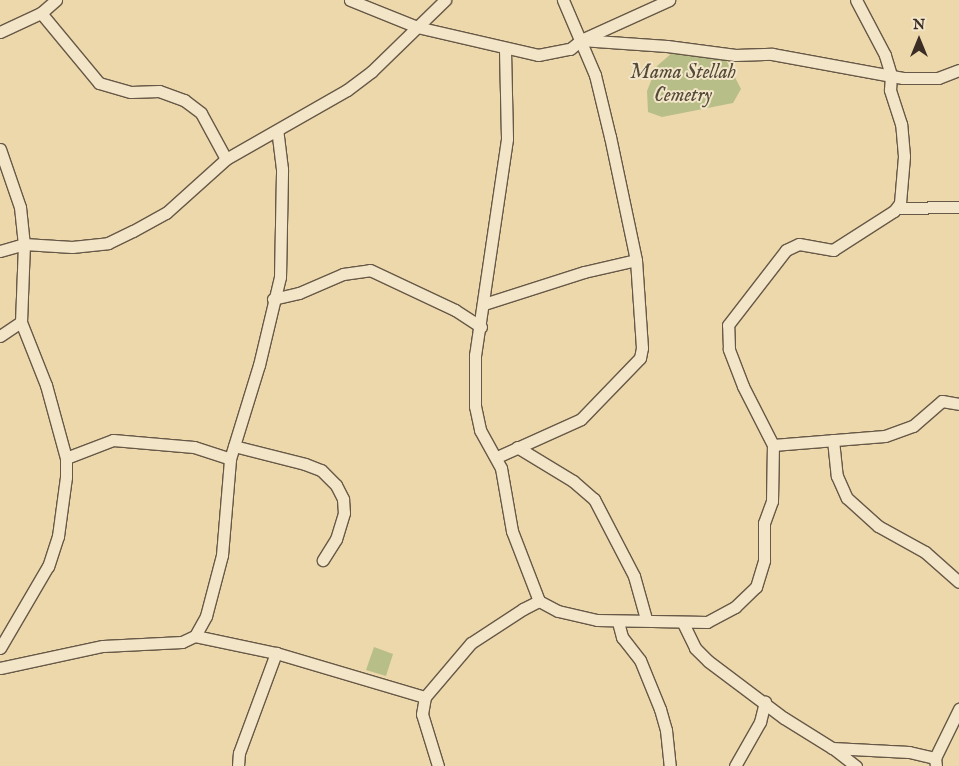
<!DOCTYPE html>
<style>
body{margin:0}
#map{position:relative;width:959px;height:766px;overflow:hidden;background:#ecd8ab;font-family:"IM FELL English",serif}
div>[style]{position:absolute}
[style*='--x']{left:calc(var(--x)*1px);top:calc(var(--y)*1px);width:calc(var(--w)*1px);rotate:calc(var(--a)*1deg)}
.green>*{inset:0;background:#b8be88}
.roads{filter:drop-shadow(1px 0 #675847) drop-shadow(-1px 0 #675847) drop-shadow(0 1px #675847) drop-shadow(0 -1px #675847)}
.minor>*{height:11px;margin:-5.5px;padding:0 5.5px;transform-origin:5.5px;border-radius:5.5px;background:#f3e6c8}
span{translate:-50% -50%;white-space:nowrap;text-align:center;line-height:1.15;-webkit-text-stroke:4px #f3e6c8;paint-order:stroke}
.park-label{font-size:20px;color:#544a3a;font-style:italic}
.north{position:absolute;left:894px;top:15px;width:50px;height:50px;-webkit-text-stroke:4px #f3e6c8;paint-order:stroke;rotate:0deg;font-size:14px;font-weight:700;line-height:20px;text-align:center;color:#3b2d26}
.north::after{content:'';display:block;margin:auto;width:18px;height:22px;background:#3b2d26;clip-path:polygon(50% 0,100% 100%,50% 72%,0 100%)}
</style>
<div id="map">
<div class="green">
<i style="clip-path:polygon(672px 53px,696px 53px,712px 59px,725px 58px,741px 89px,733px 103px,662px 117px,648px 112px,647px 91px,657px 66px)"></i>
<i style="clip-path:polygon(374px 647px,393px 654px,386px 676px,366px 670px)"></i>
</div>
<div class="roads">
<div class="minor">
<i style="--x:350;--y:0;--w:72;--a:21.9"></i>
<i style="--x:417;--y:27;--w:124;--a:13"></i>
<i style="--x:538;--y:55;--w:33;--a:-11"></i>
<i style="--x:570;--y:49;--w:14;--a:-39"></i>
<i style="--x:581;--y:40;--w:97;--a:-24.4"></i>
<i style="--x:41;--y:13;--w:91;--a:50.4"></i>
<i style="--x:99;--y:83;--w:33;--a:16"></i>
<i style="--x:131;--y:92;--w:28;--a:-2"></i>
<i style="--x:159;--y:91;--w:27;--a:20"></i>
<i style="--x:184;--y:100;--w:21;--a:37"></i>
<i style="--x:201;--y:113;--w:52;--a:61.5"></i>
<i style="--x:0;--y:32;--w:45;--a:-24.9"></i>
<i style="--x:41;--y:13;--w:20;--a:-41"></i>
<i style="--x:581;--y:40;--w:86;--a:4"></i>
<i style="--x:667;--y:46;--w:69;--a:7.5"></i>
<i style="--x:735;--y:55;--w:37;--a:-2"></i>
<i style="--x:772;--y:54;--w:133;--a:10.4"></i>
<i style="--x:903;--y:78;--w:35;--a:0"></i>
<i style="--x:938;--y:78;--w:22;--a:-21"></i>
<i style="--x:505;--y:50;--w:89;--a:88.7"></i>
<i style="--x:507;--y:139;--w:218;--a:98.4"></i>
<i style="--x:475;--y:355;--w:51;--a:90"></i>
<i style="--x:475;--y:406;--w:25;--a:78"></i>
<i style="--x:480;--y:430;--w:43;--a:61.1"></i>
<i style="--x:501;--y:468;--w:64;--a:80.1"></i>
<i style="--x:512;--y:531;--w:75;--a:68.9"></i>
<i style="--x:0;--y:149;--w:61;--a:71"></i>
<i style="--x:20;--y:207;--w:37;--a:84"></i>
<i style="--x:24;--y:244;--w:78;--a:92.2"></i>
<i style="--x:21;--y:322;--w:68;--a:68.4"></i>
<i style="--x:46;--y:385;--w:76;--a:74.7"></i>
<i style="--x:66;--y:458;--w:19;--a:90"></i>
<i style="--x:66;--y:477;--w:60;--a:97.7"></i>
<i style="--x:58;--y:536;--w:32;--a:108"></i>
<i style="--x:48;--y:566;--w:95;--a:120.3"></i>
<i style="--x:899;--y:208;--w:60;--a:-1"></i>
<i style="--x:0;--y:251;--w:25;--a:-16"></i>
<i style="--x:24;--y:244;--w:48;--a:3.6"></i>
<i style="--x:72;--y:247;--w:36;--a:-6"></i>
<i style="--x:108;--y:243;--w:28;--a:-26"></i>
<i style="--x:133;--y:231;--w:38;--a:-29"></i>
<i style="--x:166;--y:213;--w:81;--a:-42"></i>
<i style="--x:226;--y:159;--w:139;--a:-29.7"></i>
<i style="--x:347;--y:90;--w:31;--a:-37"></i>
<i style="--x:372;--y:71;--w:102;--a:-44.2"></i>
<i style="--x:273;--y:299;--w:27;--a:-13"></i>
<i style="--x:299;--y:293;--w:48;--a:-23.4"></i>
<i style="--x:343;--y:274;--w:27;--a:-8"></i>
<i style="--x:370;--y:270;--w:94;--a:25.2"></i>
<i style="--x:455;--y:310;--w:31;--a:33"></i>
<i style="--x:484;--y:304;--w:105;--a:-17.7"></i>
<i style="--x:584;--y:272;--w:53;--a:-13"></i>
<i style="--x:0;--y:336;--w:25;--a:-34"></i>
<i style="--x:833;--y:440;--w:36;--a:84"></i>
<i style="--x:837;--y:476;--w:24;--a:66"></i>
<i style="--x:847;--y:498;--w:42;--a:42.1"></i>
<i style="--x:878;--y:526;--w:54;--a:29"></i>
<i style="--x:925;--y:552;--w:45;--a:41.4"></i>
<i style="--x:773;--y:445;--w:112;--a:-4.6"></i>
<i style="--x:885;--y:436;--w:30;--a:-20"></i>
<i style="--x:913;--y:426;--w:38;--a:-41"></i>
<i style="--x:942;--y:401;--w:17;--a:10"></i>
<i style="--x:234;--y:446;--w:73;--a:14.2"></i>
<i style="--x:305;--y:464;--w:17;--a:21"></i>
<i style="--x:321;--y:470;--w:21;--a:45"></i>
<i style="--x:336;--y:485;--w:16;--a:63"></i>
<i style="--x:343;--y:499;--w:14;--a:86"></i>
<i style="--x:344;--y:513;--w:27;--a:107"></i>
<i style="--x:336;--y:539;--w:25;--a:122"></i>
<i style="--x:517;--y:447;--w:66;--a:31.3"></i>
<i style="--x:573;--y:481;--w:28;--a:41"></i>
<i style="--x:594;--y:499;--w:87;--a:62.5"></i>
<i style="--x:634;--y:576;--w:45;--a:74.4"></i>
<i style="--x:497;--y:457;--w:92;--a:-24.3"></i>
<i style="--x:581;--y:419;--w:85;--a:-46"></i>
<i style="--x:640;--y:358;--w:10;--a:-79"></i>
<i style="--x:642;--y:348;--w:88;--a:-93.9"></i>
<i style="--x:636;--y:260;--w:126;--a:-101.9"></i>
<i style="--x:610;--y:137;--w:64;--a:-103.6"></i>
<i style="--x:595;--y:75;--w:82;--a:-113.1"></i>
<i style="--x:66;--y:458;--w:50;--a:-21"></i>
<i style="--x:113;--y:440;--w:81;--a:4.9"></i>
<i style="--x:194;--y:447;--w:38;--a:18"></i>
<i style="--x:618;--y:622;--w:16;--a:75"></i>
<i style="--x:622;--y:637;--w:29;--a:52"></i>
<i style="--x:640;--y:660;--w:53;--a:67.8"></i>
<i style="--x:660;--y:709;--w:22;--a:74"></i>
<i style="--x:666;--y:730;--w:36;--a:84"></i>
<i style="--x:683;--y:623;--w:28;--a:64"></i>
<i style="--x:695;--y:648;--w:18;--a:45"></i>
<i style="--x:708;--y:661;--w:95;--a:36.9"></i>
<i style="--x:784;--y:718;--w:57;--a:32"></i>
<i style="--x:832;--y:748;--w:77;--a:3"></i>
<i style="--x:909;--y:752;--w:27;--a:13"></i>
<i style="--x:935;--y:758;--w:8;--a:83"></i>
<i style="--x:195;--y:636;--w:83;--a:11.9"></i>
<i style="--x:276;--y:653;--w:155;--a:16.5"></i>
<i style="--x:0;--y:668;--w:105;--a:-12.1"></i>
<i style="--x:103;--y:646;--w:79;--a:-2.9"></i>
<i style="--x:182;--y:642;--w:14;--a:-25"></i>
<i style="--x:195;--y:636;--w:23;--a:-61"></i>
<i style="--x:206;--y:616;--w:63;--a:-75.3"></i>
<i style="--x:222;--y:555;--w:96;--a:-85.2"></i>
<i style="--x:230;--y:459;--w:98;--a:-72.9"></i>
<i style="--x:259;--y:365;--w:90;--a:-76.6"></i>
<i style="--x:280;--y:277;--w:108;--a:-88.9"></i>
<i style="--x:282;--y:169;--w:38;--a:-97"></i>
<i style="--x:834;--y:749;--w:28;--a:38"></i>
<i style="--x:935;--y:758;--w:55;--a:-63.9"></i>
<i style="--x:238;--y:766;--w:13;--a:-86"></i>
<i style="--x:239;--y:753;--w:107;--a:-69.7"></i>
<i style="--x:438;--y:766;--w:54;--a:-107.1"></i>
<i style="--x:422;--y:714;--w:17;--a:-80"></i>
<i style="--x:425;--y:697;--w:71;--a:-49.6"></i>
<i style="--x:471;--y:643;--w:62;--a:-33.2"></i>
<i style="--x:523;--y:609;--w:18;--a:-27"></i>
<i style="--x:539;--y:601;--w:21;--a:28"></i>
<i style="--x:558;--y:611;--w:40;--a:13"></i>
<i style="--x:597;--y:620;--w:110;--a:1"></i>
<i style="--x:707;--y:622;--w:32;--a:-28"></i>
<i style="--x:735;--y:607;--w:29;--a:-44"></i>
<i style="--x:756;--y:587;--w:28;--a:-73"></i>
<i style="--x:764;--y:560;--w:37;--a:-90"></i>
<i style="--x:764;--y:523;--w:23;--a:-70"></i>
<i style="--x:772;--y:501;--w:56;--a:-89"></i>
<i style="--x:773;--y:445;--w:66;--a:-117"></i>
<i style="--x:743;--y:386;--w:40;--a:-111"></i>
<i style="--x:729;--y:349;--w:24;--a:-92"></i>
<i style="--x:728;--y:325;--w:95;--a:-52.3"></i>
<i style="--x:786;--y:250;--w:14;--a:-25"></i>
<i style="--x:799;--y:244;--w:35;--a:10"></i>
<i style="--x:833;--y:250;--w:72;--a:-32.6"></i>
<i style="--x:894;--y:211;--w:10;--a:-53"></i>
<i style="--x:900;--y:203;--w:47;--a:-85.1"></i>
<i style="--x:904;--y:156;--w:32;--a:-95"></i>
<i style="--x:901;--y:124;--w:36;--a:-108"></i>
<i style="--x:890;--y:90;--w:15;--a:-86"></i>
<i style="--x:891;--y:75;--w:21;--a:-107"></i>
<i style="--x:885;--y:55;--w:62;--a:-117.8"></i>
<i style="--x:735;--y:766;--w:51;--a:-60.4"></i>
<i style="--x:760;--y:722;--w:21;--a:-76"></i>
</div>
</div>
<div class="park-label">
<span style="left:683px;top:84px">Mama Stellah<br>Cemetry</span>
</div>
<div class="north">N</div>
</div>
